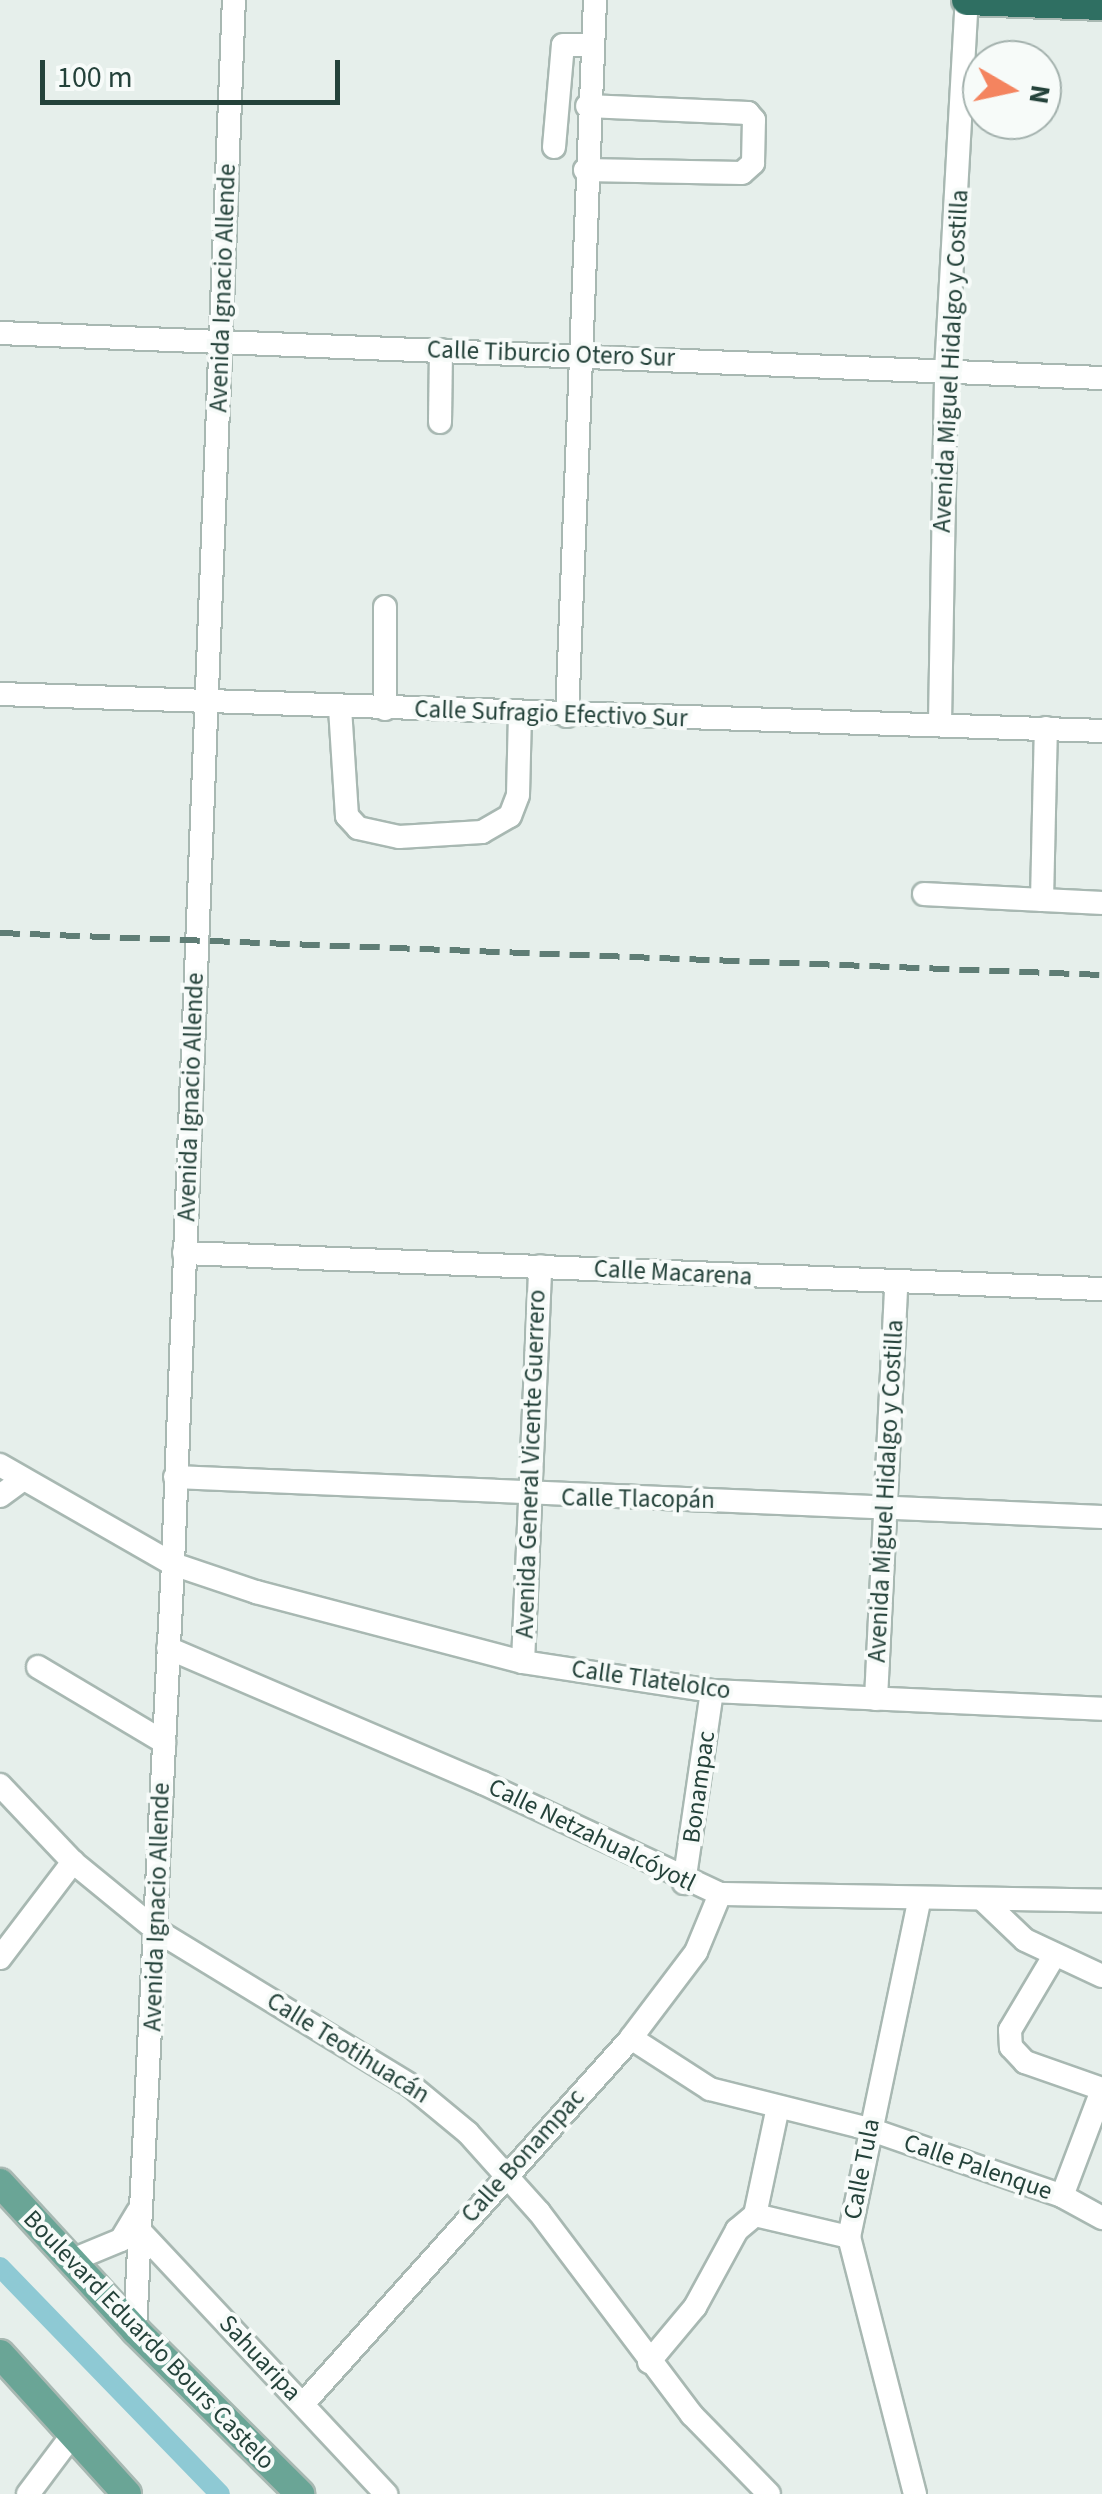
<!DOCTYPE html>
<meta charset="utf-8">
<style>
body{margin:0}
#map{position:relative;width:1102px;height:2494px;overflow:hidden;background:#e6efeb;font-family:"Source Sans 3",sans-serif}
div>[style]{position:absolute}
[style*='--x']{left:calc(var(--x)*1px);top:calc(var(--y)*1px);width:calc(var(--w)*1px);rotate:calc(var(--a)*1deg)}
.canal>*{height:20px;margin:-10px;padding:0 10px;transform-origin:10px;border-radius:10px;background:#8ec9d4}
.roads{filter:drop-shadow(2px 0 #a8b8b2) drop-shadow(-2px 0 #a8b8b2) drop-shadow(0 2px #a8b8b2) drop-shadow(0 -2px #a8b8b2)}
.minor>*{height:22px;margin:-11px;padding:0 11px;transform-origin:11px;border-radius:11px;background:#fff}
.major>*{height:28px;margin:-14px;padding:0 14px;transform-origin:14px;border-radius:14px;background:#6aa596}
.highway>*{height:30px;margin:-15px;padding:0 15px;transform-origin:15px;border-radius:15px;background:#2f6f62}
.rail>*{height:6px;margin-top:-3px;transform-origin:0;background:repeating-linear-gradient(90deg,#5f7d75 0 20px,transparent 0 30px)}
span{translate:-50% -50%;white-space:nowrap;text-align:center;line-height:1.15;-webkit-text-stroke:8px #f7fbf9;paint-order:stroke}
.street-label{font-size:25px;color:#24423a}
.north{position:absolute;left:962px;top:40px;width:100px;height:100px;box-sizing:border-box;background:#f7fbf9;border:2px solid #a3b1ad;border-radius:50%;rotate:99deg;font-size:28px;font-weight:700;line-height:40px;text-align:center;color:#24423a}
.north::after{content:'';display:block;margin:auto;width:35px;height:45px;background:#f4845f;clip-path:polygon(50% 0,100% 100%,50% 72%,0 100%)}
.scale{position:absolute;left:40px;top:60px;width:300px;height:45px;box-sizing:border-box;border:5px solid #24423a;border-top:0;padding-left:12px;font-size:30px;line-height:35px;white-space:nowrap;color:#24423a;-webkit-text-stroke:8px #f7fbf9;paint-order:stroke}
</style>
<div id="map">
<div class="canal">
<i style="--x:0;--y:2267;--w:316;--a:45.9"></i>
</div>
<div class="roads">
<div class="minor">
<i style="--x:554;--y:147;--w:102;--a:-85"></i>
<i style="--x:563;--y:45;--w:26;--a:0"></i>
<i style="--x:585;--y:170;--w:157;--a:1.1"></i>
<i style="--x:742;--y:173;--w:15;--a:-42"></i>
<i style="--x:753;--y:163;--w:43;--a:-88.7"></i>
<i style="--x:754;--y:120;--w:9;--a:-131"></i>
<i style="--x:748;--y:113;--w:161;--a:-177.5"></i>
<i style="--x:0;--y:333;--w:1103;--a:2.34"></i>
<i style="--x:440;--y:422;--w:72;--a:-89.2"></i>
<i style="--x:0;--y:694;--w:1103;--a:1.92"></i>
<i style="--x:340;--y:708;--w:108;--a:86.3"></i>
<i style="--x:347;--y:816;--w:16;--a:47"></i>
<i style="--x:358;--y:828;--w:42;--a:12.4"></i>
<i style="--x:399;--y:837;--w:83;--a:-3.4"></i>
<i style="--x:482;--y:832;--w:32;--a:-30"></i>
<i style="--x:510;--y:816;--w:22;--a:-69"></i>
<i style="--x:518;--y:795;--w:81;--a:-88.6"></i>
<i style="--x:385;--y:709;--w:102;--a:-90"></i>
<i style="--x:567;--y:716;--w:717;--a:-87.76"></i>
<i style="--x:940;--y:723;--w:352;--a:-89"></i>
<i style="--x:946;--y:371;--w:372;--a:-86.8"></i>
<i style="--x:924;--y:894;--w:178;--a:2.9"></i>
<i style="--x:1042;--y:900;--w:172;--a:-88.7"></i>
<i style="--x:184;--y:1253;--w:919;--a:2.25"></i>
<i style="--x:0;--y:1465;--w:199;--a:29.8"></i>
<i style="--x:173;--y:1564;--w:88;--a:18.6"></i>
<i style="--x:256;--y:1592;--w:276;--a:14.7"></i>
<i style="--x:523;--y:1662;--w:191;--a:8.7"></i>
<i style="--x:712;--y:1691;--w:390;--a:2.6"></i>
<i style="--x:175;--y:1477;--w:928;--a:2.47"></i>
<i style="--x:0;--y:1496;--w:27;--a:-36"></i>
<i style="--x:168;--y:1648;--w:343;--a:23.2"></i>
<i style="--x:483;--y:1783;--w:262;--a:25.1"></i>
<i style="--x:720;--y:1894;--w:382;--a:1"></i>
<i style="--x:523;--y:1662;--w:396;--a:-87.5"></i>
<i style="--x:38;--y:1667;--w:147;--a:30.8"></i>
<i style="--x:876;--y:1699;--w:416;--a:-87.2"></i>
<i style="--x:0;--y:1785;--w:106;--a:46.5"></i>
<i style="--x:73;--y:1862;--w:107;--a:39.3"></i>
<i style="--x:156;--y:1930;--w:298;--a:31.4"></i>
<i style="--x:410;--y:2085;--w:75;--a:39.6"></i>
<i style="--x:468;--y:2133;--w:106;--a:48.1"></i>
<i style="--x:539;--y:2212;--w:254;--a:53"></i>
<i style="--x:692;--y:2415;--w:110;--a:45.7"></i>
<i style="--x:684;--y:1883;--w:194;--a:-81.7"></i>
<i style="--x:982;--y:1899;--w:59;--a:43.6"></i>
<i style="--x:1025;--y:1940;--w:85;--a:25.1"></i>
<i style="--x:1054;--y:1956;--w:86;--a:120.7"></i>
<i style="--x:1010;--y:2030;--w:17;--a:87"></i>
<i style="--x:1011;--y:2047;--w:21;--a:47"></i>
<i style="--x:1025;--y:2062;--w:82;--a:19.3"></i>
<i style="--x:0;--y:1958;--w:121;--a:-52.8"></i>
<i style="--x:631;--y:2038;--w:94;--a:32.8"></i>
<i style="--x:710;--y:2089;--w:164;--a:14.1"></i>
<i style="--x:869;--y:2129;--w:204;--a:19.1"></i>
<i style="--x:1062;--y:2196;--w:46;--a:28.8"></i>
<i style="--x:1062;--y:2196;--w:113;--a:-69.3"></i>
<i style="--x:755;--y:2215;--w:97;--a:13.2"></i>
<i style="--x:139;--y:2230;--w:362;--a:46.9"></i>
<i style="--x:70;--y:2261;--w:55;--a:-22.4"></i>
<i style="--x:121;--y:2240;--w:33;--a:-59"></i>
<i style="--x:135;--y:2330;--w:767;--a:-87.16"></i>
<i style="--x:173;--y:1564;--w:1565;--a:-87.77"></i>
<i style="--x:649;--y:2362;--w:72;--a:-50.1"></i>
<i style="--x:695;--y:2307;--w:88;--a:-61.4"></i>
<i style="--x:737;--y:2230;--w:23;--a:-40"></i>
<i style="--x:755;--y:2215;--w:110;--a:-78"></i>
<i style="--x:303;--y:2404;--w:491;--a:-48.1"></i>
<i style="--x:631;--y:2038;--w:108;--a:-52.9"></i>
<i style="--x:696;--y:1952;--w:63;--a:-67.5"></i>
<i style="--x:28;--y:2494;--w:75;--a:-53.1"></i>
<i style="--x:915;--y:2494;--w:265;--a:-104.4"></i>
<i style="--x:849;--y:2237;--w:343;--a:-78.2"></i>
</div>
<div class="major">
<i style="--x:0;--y:2183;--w:200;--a:47.4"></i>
<i style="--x:135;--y:2330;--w:233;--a:44.8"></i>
<i style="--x:0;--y:2354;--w:189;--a:47.8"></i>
</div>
<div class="highway">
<i style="--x:967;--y:0;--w:135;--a:2.1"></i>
</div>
</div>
<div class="rail">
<i style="--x:0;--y:933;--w:1103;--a:2.18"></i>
</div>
<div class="street-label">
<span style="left:223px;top:288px;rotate:-88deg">Avenida Ignacio Allende</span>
<span style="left:551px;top:354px;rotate:2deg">Calle Tiburcio Otero Sur</span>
<span style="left:951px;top:361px;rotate:-87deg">Avenida Miguel Hidalgo y Costilla</span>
<span style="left:551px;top:714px;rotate:2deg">Calle Sufragio Efectivo Sur</span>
<span style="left:191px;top:1097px;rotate:-88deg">Avenida Ignacio Allende</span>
<span style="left:673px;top:1273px;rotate:3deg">Calle Macarena</span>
<span style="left:531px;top:1464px;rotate:-88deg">Avenida General Vicente Guerrero</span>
<span style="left:886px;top:1491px;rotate:-87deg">Avenida Miguel Hidalgo y Costilla</span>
<span style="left:638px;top:1499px;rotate:1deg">Calle Tlacopán</span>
<span style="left:651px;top:1680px;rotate:8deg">Calle Tlatelolco</span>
<span style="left:699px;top:1787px;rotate:-82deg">Bonampac</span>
<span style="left:592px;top:1835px;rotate:26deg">Calle Netzahualcóyotl</span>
<span style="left:157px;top:1907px;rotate:-88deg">Avenida Ignacio Allende</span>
<span style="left:348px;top:2048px;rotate:32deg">Calle Teotihuacán</span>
<span style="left:523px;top:2156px;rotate:-48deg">Calle Bonampac</span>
<span style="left:978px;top:2167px;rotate:19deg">Calle Palenque</span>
<span style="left:862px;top:2169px;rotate:-79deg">Calle Tula</span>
<span style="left:149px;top:2340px;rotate:46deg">Boulevard Eduardo Bours Castelo</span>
<span style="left:260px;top:2358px;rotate:47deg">Sahuaripa</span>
</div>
<div class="north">N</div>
<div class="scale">100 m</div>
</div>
